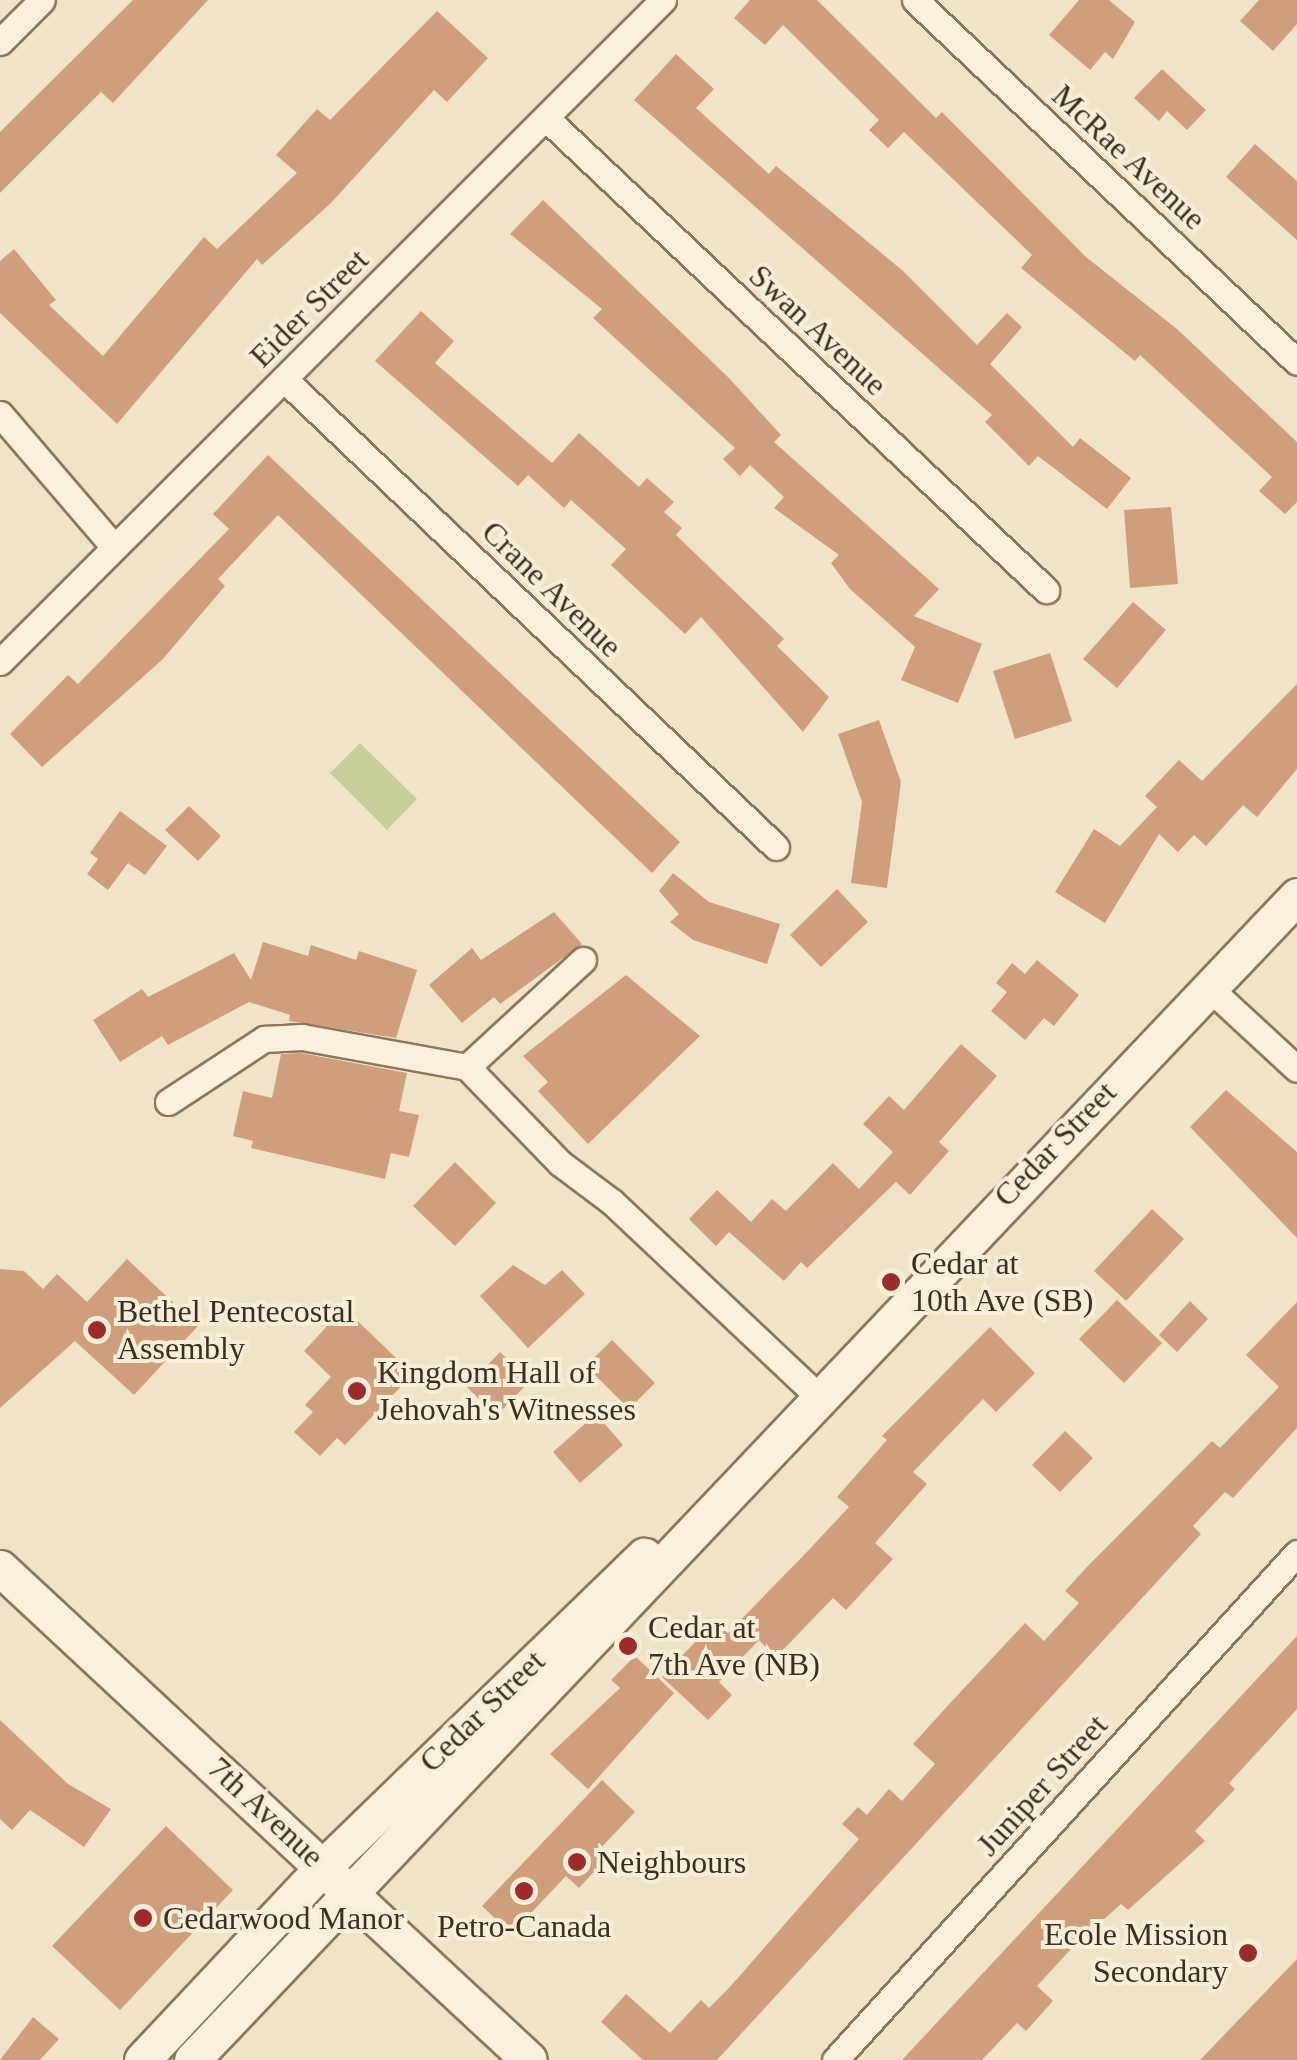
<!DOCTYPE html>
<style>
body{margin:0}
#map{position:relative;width:1297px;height:2060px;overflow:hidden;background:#f0e4c8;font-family:"Times New Roman",serif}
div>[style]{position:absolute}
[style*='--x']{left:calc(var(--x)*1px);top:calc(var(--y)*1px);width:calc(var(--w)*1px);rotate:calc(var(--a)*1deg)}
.green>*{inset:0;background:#c9cf9b}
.building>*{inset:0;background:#cf9f7d}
.roads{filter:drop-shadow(2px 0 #8d765c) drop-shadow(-2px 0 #8d765c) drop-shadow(0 2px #8d765c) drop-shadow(0 -2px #8d765c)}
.street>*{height:25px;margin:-12.5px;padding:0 12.5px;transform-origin:12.5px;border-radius:12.5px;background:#faf1dc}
.secondary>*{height:35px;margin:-17.5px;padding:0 17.5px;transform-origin:17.5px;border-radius:17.5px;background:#faf1dc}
.dots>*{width:28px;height:28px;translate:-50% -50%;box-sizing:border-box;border:5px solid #f7eed8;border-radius:50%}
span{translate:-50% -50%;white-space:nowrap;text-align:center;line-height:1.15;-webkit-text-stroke:8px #f7eed8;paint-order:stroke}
.street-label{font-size:32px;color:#3d2e20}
.poi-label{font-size:32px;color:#3d2e20}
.left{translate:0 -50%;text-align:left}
.right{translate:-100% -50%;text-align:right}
</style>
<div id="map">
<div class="green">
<i style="clip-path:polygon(360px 743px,417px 799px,387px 830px,330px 773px)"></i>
</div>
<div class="building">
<i style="clip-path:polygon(133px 0,208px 0,113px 103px,101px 92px,0 193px,0 132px)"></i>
<i style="clip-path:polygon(750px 0,817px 0,936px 118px,942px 112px,1086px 257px,1177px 329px,1297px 442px,1297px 502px,1285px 514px,1259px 491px,1272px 477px,1140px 355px,1135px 361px,1021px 268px,1032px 255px,904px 132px,888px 148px,869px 130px,879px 120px,783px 25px,765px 45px,734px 18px)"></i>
<i style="clip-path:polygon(1079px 0,1109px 0,1135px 22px,1113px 59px,1105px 52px,1090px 70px,1049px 35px)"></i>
<i style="clip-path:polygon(1259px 0,1297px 0,1297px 24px,1273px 51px,1240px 21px)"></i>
<i style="clip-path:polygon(437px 11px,488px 58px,447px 102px,434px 90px,331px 203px,262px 265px,257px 259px,117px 424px,0 313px,0 261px,14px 249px,56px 300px,49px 305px,103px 356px,204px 237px,217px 249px,297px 173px,276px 155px,317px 109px,330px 120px)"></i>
<i style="clip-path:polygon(676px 54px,714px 89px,696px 108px,769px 174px,776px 166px,902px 270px,977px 345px,1007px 313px,1022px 327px,990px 364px,1073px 447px,1080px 438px,1131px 478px,1107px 509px,1038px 456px,1029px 466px,985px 422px,992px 415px,634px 100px)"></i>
<i style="clip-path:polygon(1162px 69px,1206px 110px,1187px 130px,1167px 111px,1159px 121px,1134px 98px)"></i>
<i style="clip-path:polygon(1255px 144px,1297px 181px,1297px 240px,1226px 177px)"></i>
<i style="clip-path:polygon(543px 200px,728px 377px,781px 435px,774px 442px,939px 589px,914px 616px,982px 644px,958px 703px,901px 680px,915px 647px,850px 589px,831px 563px,839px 555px,774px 508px,784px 497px,750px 465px,740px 476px,723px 459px,735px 448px,593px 318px,602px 309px,510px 234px)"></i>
<i style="clip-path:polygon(421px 311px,454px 341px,435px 363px,552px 463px,579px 433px,639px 487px,647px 478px,674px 502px,664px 512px,682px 528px,676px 535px,784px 639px,777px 646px,829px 697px,803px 732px,701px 617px,685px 634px,611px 565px,626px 549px,571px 500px,564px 508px,528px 475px,518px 486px,375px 361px)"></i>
<i style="clip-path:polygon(268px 455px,680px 842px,652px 873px,278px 515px,218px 579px,225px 586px,163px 659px,42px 767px,10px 734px,68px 675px,78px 684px,229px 529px,213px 514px)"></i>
<i style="clip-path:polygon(1171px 507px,1178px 584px,1130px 588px,1124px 510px)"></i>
<i style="clip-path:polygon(1133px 602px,1166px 630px,1117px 688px,1083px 659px)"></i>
<i style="clip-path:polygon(1050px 653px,1072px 721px,1015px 739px,993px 671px)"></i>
<i style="clip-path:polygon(1297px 684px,1297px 769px,1257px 817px,1243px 805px,1206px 846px,1194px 835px,1178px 852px,1159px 834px,1105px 923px,1055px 892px,1094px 829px,1120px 846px,1157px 807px,1145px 796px,1179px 760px,1202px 781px)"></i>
<i style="clip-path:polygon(879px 720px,901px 782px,887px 888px,851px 883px,862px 802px,838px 734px)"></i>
<i style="clip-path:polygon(189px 806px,221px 836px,198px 861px,165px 830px)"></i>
<i style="clip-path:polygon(120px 811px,167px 846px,145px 875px,128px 863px,108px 890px,87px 874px,98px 859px,90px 853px)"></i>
<i style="clip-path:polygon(673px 873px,709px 902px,780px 924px,767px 964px,693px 940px,670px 922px,679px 914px,659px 891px)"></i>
<i style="clip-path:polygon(837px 889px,868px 922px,821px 967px,790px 935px)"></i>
<i style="clip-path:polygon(554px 912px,582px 944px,500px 1004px,494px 997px,462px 1023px,429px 985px,472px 948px,481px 960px)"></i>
<i style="clip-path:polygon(263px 942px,308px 956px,311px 945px,356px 960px,359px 951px,417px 970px,396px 1038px,289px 1021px,290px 1015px,249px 1002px,168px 1045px,162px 1036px,120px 1062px,93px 1020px,142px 989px,148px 997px,234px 953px,251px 980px)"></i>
<i style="clip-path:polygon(1037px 960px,1079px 995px,1054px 1026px,1044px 1018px,1025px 1040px,991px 1011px,1007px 992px,996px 983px,1012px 963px,1025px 974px)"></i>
<i style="clip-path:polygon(626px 975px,700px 1036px,588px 1144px,538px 1091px,548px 1082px,523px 1056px)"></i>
<i style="clip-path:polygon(961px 1044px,997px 1076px,939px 1142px,949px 1151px,910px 1195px,896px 1182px,807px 1268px,801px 1262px,784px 1281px,729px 1232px,716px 1246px,689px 1219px,717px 1190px,751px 1222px,772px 1199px,786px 1211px,833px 1163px,859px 1189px,893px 1152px,863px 1124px,889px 1096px,904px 1110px)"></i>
<i style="clip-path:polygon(301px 1053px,407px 1073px,399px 1111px,419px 1115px,409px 1157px,391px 1153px,385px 1179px,251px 1148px,253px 1141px,233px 1136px,243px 1091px,272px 1098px,281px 1054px)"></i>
<i style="clip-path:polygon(1226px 1090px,1297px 1152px,1297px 1238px,1190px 1127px)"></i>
<i style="clip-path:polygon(455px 1162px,496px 1203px,455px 1246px,413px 1206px)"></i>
<i style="clip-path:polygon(1152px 1209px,1184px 1239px,1126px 1301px,1094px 1271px)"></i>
<i style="clip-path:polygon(127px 1259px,198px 1326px,134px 1395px,75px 1341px,0 1408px,0 1269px,24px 1271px,43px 1289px,57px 1274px,87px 1302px)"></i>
<i style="clip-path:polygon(513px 1265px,545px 1285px,562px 1270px,585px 1294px,528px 1348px,480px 1296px)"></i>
<i style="clip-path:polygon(1117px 1300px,1162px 1343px,1124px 1383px,1079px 1339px)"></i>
<i style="clip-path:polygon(1190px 1301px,1208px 1319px,1177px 1352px,1159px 1335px)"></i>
<i style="clip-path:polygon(1297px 1302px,1297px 1428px,1233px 1498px,1225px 1492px,1193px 1526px,1201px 1534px,717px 2060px,643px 2060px,601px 2022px,626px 1994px,670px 2033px,701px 2000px,709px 2008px,729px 1988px,859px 1839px,842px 1824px,858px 1807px,867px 1815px,889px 1789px,902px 1801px,935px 1764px,913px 1744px,953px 1700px,1025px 1623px,1044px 1641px,1079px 1603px,1065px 1591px,1087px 1567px,1212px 1441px,1220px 1448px,1279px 1387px,1246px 1355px)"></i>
<i style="clip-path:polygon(344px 1308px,413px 1374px,345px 1445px,337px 1438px,320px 1456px,294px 1432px,313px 1412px,305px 1405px,331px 1377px,304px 1351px)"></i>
<i style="clip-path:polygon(990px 1327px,1035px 1373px,996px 1412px,983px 1399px,913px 1472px,927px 1484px,875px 1543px,893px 1559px,846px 1610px,833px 1598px,776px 1657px,759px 1640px,719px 1682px,732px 1695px,708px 1720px,662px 1677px,715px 1621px,728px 1633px,804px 1555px,849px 1507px,837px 1497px,887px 1440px,882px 1436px)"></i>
<i style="clip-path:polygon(612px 1340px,655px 1383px,629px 1409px,586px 1366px)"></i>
<i style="clip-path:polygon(500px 1352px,530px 1381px,496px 1416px,467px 1387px)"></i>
<i style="clip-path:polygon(596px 1414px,623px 1445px,580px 1483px,553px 1452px)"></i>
<i style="clip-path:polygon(1065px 1431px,1093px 1458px,1060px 1492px,1032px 1465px)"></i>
<i style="clip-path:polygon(1297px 1636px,1297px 1709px,1229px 1783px,1235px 1789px,1195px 1831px,1205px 1841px,1128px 1910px,1121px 1904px,1072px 1948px,1037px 1986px,1053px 2001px,1026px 2031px,1017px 2023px,982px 2060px,902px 2060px)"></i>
<i style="clip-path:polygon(635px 1656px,674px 1693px,588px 1789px,550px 1754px,620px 1688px,611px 1680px)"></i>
<i style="clip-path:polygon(0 1720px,68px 1784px,111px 1809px,84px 1847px,30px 1810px,12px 1830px,0 1819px)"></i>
<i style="clip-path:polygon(602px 1780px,635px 1812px,595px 1854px,603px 1862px,579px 1888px,566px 1876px,511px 1934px,482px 1906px)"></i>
<i style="clip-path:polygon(166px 1826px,233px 1890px,120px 2010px,52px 1946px)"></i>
<i style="clip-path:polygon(1297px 1959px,1297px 2060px,1200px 2060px)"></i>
<i style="clip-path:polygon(33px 2017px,59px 2039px,40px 2060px,0 2060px)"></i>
</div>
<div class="roads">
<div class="street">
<i style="--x:915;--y:0;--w:526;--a:43.46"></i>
<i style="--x:0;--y:42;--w:59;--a:-45"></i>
<i style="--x:546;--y:118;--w:688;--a:43.35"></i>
<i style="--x:284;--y:379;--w:679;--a:43.57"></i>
<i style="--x:0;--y:414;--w:175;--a:49.4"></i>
<i style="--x:0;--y:662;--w:937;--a:-44.96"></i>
<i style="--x:1207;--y:986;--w:122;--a:42.7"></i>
<i style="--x:467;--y:1067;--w:134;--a:45.9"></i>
<i style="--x:560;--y:1163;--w:65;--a:36.9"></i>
<i style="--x:612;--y:1202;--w:280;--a:43.3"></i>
<i style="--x:168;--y:1102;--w:115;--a:-33.3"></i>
<i style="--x:264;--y:1039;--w:38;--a:-3"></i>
<i style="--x:302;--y:1037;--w:168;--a:10.3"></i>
<i style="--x:467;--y:1067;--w:158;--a:-42.7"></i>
<i style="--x:835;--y:2060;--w:686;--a:-47.66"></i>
</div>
<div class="secondary">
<i style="--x:0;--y:1568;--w:722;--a:42.92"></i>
<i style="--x:142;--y:2060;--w:266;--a:-46.8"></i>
<i style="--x:324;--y:1866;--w:446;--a:-44.1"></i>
<i style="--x:192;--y:2060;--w:1605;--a:-46.49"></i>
</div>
</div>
<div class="dots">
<i style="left:891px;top:1282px;background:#9e2a2b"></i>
<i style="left:97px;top:1330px;background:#9e2a2b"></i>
<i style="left:357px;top:1391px;background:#9e2a2b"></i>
<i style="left:628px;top:1646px;background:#9e2a2b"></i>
<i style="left:577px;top:1862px;background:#9e2a2b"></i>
<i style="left:524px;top:1891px;background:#9e2a2b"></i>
<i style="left:143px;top:1918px;background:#9e2a2b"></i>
<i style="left:1248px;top:1953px;background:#9e2a2b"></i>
</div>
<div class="street-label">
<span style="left:1129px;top:157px;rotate:43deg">McRae Avenue</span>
<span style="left:309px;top:308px;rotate:-45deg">Eider Street</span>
<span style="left:818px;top:330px;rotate:43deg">Swan Avenue</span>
<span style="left:552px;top:589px;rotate:44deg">Crane Avenue</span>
<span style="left:1055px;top:1144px;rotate:-46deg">Cedar Street</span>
<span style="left:482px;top:1711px;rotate:-44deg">Cedar Street</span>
<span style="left:1042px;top:1785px;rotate:-48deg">Juniper Street</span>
<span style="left:266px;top:1812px;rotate:43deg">7th Avenue</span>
</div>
<div class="poi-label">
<span class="left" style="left:911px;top:1282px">Cedar at<br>10th Ave (SB)</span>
<span class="left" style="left:117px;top:1330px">Bethel Pentecostal<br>Assembly</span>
<span class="left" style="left:377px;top:1391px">Kingdom Hall of<br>Jehovah's Witnesses</span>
<span class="left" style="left:648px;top:1646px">Cedar at<br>7th Ave (NB)</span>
<span class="left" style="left:597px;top:1862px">Neighbours</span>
<span class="left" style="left:163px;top:1918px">Cedarwood Manor</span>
<span style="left:524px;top:1926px">Petro-Canada</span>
<span class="right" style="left:1228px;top:1953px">Ecole Mission<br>Secondary</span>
</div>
</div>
